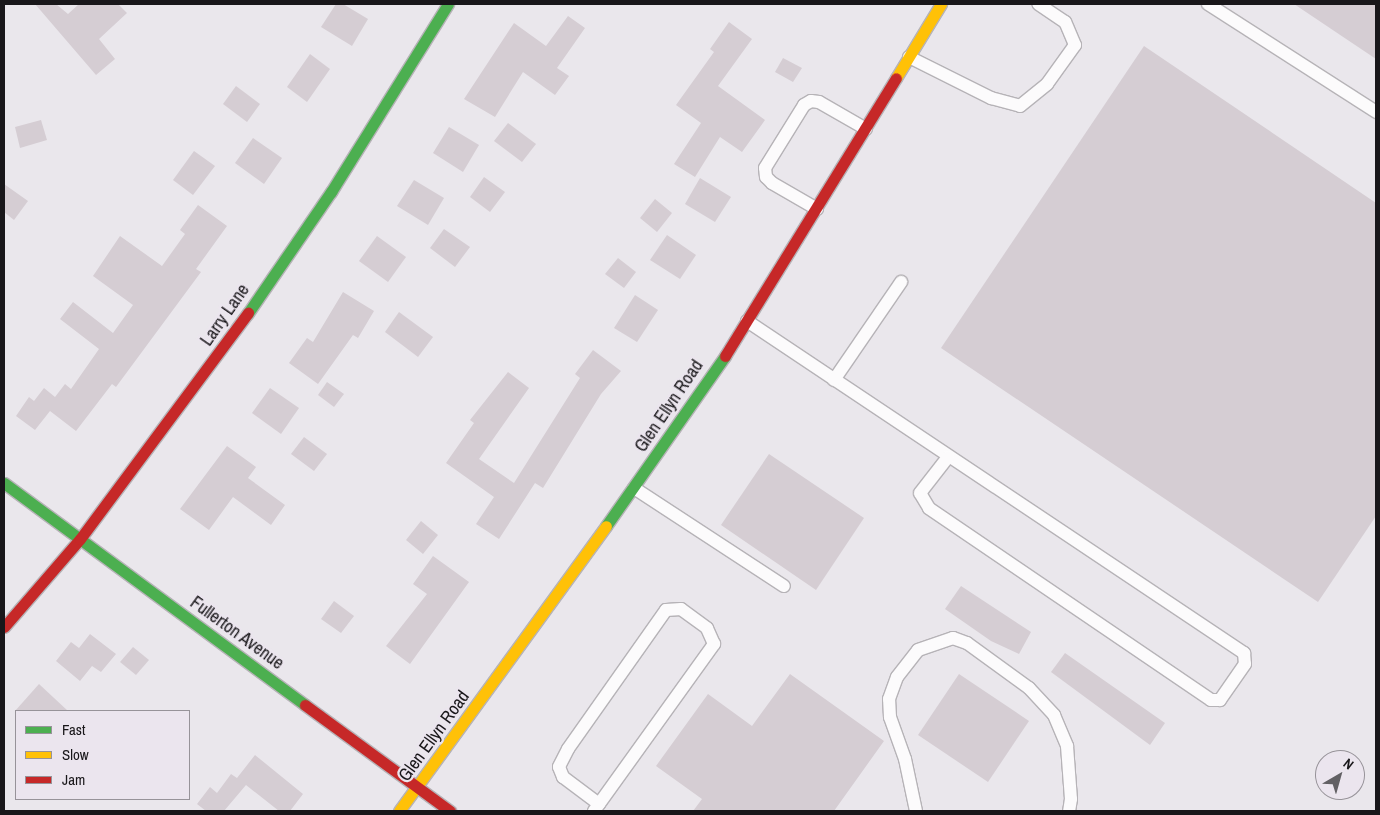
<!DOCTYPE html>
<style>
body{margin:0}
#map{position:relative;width:1380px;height:815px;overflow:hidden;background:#eae7ec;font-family:"Archivo Narrow",sans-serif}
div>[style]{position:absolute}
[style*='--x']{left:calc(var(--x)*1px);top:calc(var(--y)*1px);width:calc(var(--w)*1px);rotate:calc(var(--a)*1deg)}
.building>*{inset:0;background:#d5cdd3}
.roads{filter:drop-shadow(1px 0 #b6b3b7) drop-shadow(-1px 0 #b6b3b7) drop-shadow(0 1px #b6b3b7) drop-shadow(0 -1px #b6b3b7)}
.lane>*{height:12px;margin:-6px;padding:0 6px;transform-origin:6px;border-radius:6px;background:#fcfbfc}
.fast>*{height:11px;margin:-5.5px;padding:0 5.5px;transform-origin:5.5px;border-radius:5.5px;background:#4caf50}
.slow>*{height:11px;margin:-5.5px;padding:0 5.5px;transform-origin:5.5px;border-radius:5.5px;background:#ffc107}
.jam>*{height:11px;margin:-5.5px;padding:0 5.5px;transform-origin:5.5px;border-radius:5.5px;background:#c62828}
span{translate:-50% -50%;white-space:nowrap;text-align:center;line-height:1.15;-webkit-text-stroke:4.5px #ebe5ee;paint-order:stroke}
.street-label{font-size:18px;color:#19171a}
.frame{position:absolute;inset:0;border:5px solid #19171a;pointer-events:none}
.legend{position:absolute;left:15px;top:710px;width:175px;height:90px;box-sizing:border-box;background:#ebe5ee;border:1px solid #979399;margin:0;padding:6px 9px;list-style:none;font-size:15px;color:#19171a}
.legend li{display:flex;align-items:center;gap:10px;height:25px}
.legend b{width:25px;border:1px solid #979399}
.north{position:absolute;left:1315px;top:750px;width:50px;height:50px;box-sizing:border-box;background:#ebe5ee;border:1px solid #979399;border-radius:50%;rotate:38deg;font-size:14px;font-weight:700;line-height:20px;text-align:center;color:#19171a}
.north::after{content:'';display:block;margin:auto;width:18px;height:22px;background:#626064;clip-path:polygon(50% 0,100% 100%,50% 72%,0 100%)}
</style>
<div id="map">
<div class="building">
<i style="clip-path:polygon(35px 4px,56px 4px,68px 14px,79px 4px,118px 4px,127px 13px,99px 39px,115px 59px,96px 75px)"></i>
<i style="clip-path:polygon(336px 4px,343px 4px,368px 19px,352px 46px,321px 27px)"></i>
<i style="clip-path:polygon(1294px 4px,1376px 4px,1376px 59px)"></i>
<i style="clip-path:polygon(568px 16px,585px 28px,557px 68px,569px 76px,555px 95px,523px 72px,495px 117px,464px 99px,514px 23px,546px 46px)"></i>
<i style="clip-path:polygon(729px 22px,752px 39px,718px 86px,765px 120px,742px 152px,720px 137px,695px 177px,674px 164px,701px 123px,676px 105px,714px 52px,710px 49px)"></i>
<i style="clip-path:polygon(1144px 46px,1376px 203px,1376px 516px,1318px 602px,941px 348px)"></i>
<i style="clip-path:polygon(310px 54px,330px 69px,307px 102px,287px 87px)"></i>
<i style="clip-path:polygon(783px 58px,802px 68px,793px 82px,775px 72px)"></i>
<i style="clip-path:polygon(236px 86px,260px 104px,247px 122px,223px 104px)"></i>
<i style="clip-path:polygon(41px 120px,47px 140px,20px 148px,15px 127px)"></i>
<i style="clip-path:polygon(508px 123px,536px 144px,522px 162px,494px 141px)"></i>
<i style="clip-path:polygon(449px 127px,479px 145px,463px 172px,433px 153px)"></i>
<i style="clip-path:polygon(253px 138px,282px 158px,264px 184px,235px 163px)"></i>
<i style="clip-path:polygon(194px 151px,215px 166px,193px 195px,173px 180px)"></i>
<i style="clip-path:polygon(484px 177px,505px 192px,490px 212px,470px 197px)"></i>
<i style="clip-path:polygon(700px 178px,731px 197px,715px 222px,685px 204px)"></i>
<i style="clip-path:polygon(414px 180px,444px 198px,428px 225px,397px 206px)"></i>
<i style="clip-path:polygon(4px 184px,28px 201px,14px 220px,4px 212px)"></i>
<i style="clip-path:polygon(655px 199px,672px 213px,657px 232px,640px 218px)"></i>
<i style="clip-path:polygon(198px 205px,227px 226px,196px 269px,201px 272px,116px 387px,112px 384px,76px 431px,50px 411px,35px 430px,16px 416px,29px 397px,34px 401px,44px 388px,55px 397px,65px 384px,71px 389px,99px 349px,60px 319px,73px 302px,113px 333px,133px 305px,93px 276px,120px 236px,162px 266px,185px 234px,180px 230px)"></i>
<i style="clip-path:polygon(444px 229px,470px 247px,455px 267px,430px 248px)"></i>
<i style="clip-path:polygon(667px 235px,696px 255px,680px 279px,650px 260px)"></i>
<i style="clip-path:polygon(377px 236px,406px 257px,388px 282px,359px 261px)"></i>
<i style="clip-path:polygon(618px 258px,636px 272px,624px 288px,605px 274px)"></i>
<i style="clip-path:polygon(343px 292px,374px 311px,358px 338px,353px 335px,318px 384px,289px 363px,307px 338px,313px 342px)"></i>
<i style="clip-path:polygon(635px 295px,658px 310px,637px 342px,614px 328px)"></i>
<i style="clip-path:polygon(399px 312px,433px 337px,418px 357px,385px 332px)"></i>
<i style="clip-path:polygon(593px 350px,621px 371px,601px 394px,543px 488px,535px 483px,499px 539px,476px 524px,494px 497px,446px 463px,474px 423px,470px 420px,508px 372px,529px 388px,479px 459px,514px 483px,580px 378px,575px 374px)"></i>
<i style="clip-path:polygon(327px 382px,344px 394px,334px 407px,318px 395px)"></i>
<i style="clip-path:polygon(270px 388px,299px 408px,281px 434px,252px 413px)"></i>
<i style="clip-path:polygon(304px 437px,327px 454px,314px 471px,291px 454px)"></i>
<i style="clip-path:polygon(227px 446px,256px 467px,248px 478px,285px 505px,271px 525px,233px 497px,209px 530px,180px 509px)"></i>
<i style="clip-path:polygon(769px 454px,864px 518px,816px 590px,721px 525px)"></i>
<i style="clip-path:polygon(421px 521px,438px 535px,423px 554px,406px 540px)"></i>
<i style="clip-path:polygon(433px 556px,469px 582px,410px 664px,386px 646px,427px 594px,413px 584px)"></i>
<i style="clip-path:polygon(961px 586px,1031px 632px,1019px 654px,991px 641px,945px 609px)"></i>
<i style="clip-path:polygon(334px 601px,354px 616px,341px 633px,321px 619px)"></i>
<i style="clip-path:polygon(90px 634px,116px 654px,101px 672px,92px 666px,80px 681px,56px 661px,71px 642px,79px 648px)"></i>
<i style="clip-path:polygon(133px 647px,149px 660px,136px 675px,120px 662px)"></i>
<i style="clip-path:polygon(1065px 653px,1165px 723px,1150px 745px,1051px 672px)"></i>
<i style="clip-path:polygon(790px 674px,884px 741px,834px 811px,693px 811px,702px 799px,656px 766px,708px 694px,752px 726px)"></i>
<i style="clip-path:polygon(959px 674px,1029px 721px,988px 782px,918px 735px)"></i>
<i style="clip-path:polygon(39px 684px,68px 711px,15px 711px)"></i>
<i style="clip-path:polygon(255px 755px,303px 794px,290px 811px,279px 811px,246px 785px,224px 811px,206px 811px,197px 804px,210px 787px,217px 793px,231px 774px,240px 780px,237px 778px)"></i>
</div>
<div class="roads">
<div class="lane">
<i style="--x:1208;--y:4;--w:200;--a:32.7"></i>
<i style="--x:909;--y:57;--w:92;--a:26.6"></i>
<i style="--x:991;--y:98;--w:30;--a:15"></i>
<i style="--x:1020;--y:106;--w:35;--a:-39"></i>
<i style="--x:1047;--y:84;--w:48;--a:-54.3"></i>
<i style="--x:1075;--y:45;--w:25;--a:-113"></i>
<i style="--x:1065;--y:22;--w:32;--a:-146"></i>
<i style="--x:817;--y:209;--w:52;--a:-150"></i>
<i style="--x:772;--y:183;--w:8;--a:-135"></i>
<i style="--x:766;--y:177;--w:9;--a:-96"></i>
<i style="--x:765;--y:168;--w:74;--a:-58.2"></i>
<i style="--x:804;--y:105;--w:8;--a:-30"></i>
<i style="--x:811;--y:101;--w:8;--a:7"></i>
<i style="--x:819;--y:102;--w:54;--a:29.9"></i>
<i style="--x:747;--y:321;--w:598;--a:33.74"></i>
<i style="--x:1244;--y:653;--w:11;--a:85"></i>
<i style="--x:1245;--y:664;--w:44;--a:124.8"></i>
<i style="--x:1220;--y:700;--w:9;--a:180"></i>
<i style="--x:1211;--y:700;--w:341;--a:-145.8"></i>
<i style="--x:929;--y:508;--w:17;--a:-121"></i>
<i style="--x:920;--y:493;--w:46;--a:-52.1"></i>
<i style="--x:834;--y:380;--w:119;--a:-55.6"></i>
<i style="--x:634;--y:488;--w:179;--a:33.2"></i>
<i style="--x:594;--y:811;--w:206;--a:-54.3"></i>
<i style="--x:714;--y:644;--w:17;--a:-114"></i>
<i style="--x:707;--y:628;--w:32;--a:-144"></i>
<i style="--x:681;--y:609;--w:15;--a:176"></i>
<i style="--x:666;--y:610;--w:170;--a:125.2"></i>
<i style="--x:568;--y:749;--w:20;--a:117"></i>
<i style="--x:559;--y:767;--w:11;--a:68"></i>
<i style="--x:563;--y:777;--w:45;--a:36.9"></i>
<i style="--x:916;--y:811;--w:53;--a:-101.9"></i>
<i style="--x:905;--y:759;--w:45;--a:-109.7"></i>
<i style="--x:890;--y:717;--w:18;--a:-93"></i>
<i style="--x:889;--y:699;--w:23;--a:-70"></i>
<i style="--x:897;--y:677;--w:34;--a:-52"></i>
<i style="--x:918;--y:650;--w:37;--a:-19"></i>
<i style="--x:953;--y:638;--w:15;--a:20"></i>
<i style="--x:967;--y:643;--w:77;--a:36"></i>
<i style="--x:1029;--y:688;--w:37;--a:47"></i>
<i style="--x:1054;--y:715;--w:34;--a:67"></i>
<i style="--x:1067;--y:746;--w:53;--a:85.7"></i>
<i style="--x:1071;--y:799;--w:12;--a:99"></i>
</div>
<div class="fast">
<i style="--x:248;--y:313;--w:147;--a:-55.6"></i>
<i style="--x:331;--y:192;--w:221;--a:-58.1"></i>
<i style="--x:4;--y:483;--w:374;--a:36.4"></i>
<i style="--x:606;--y:526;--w:208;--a:-55"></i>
</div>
<div class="slow">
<i style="--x:896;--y:78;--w:87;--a:-58.7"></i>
<i style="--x:399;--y:811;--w:352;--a:-54"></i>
</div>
<div class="jam">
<i style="--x:725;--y:356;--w:326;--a:-58.4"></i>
<i style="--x:4;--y:627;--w:116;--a:-49.2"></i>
<i style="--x:80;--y:539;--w:282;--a:-53.4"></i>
<i style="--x:305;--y:705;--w:180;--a:36.2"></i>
</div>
</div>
<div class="street-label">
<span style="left:225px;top:315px;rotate:-55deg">Larry Lane</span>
<span style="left:669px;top:406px;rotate:-56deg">Glen Ellyn Road</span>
<span style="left:237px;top:633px;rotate:36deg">Fullerton Avenue</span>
<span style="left:434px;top:736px;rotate:-54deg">Glen Ellyn Road</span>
</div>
<div class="frame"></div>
<ul class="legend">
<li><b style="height:6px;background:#4caf50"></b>Fast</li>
<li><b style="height:6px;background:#ffc107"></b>Slow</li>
<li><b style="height:6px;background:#c62828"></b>Jam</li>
</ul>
<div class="north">N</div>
</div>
